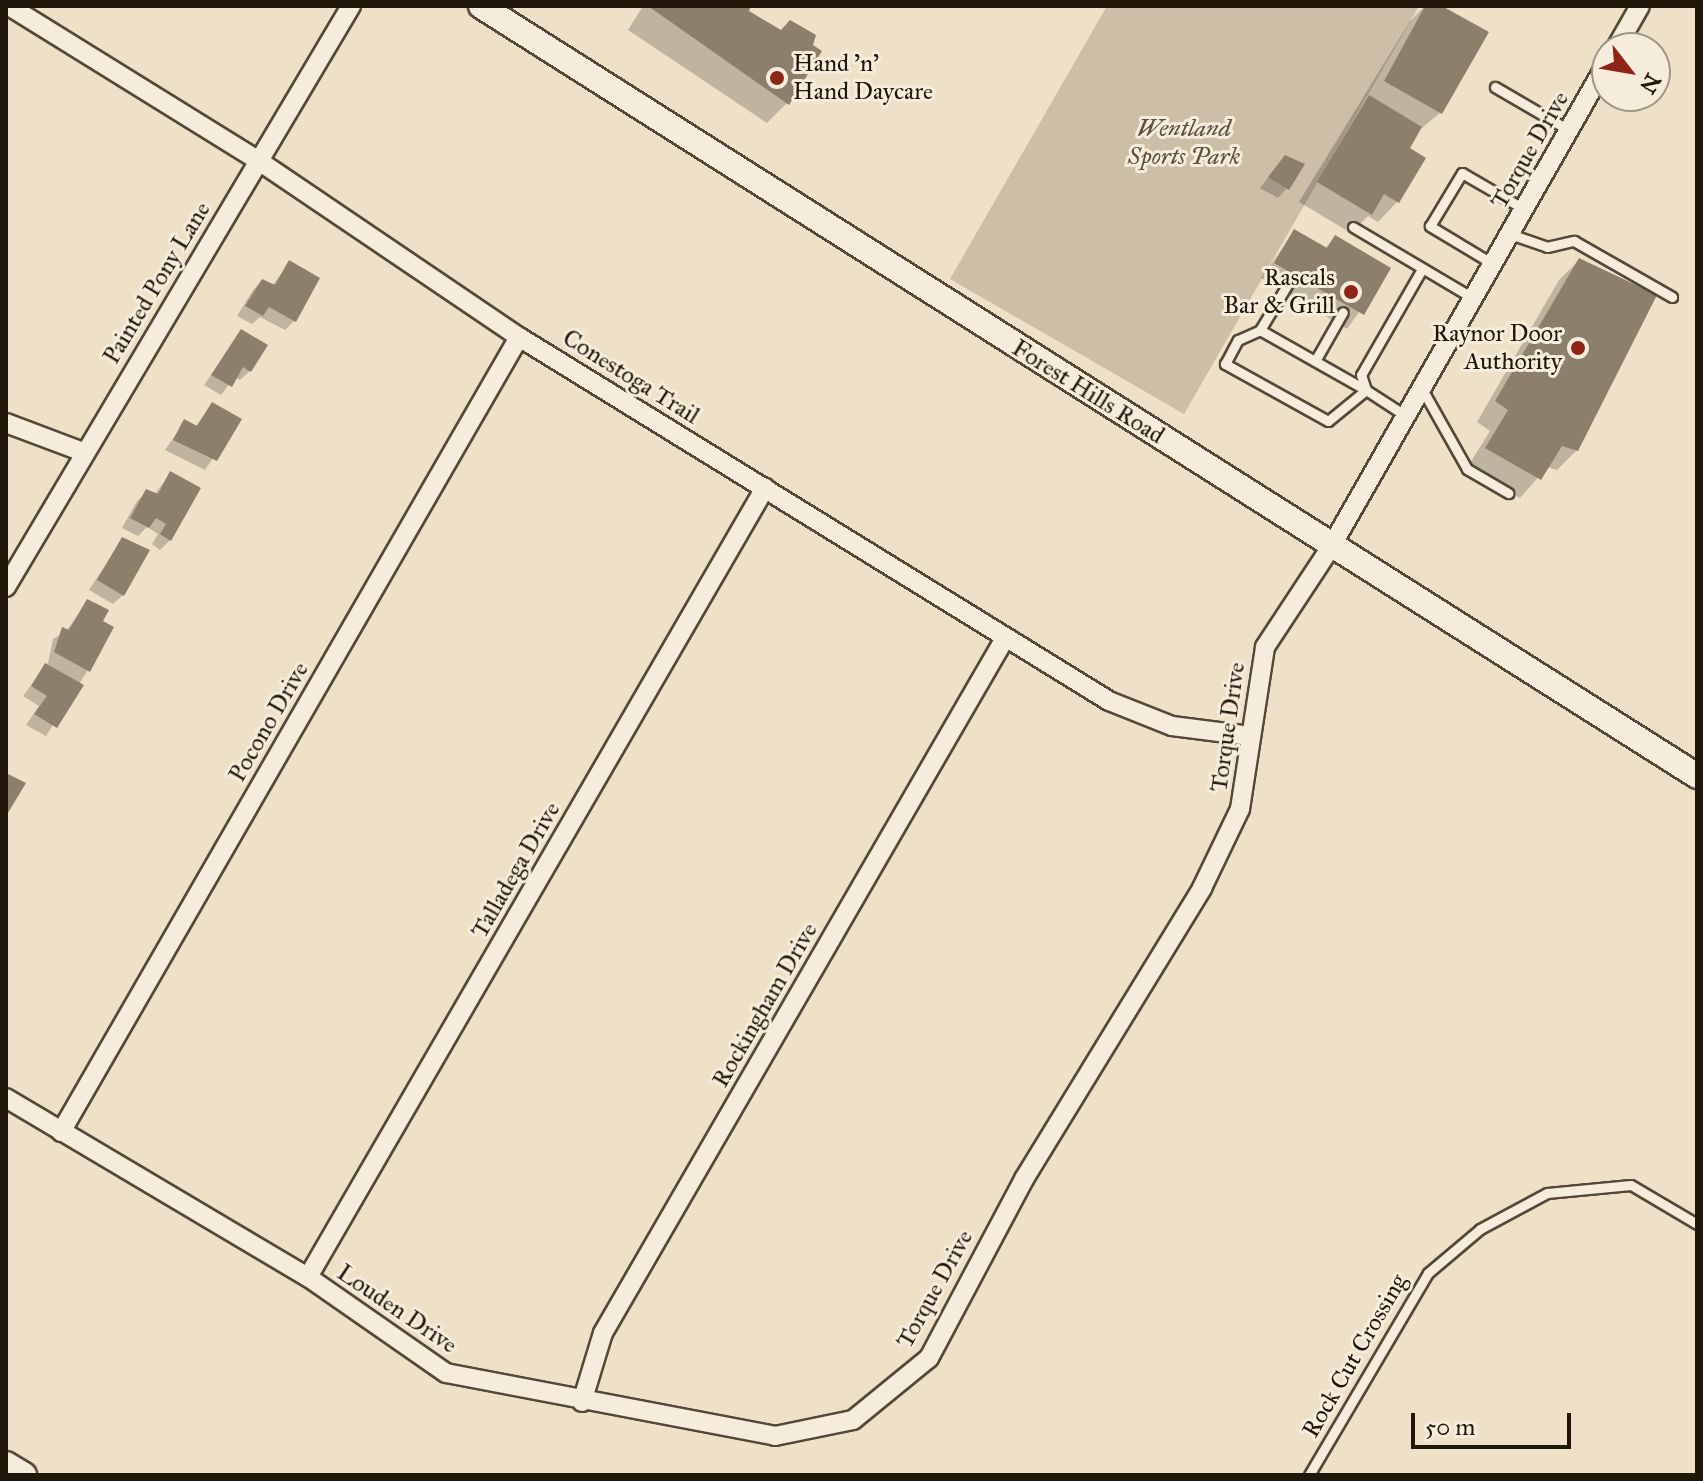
<!DOCTYPE html>
<style>
body{margin:0}
#map{position:relative;width:1703px;height:1481px;overflow:hidden;background:#efe1c7;font-family:"IM FELL Great Primer",serif}
div>[style]{position:absolute}
[style*='--x']{left:calc(var(--x)*1px);top:calc(var(--y)*1px);width:calc(var(--w)*1px);rotate:calc(var(--a)*1deg)}
.green>*{inset:0;background:#ccbea7}
.shadow>*{inset:0;background:#0003}
.building>*{inset:0;background:#8c806c}
.roads{filter:drop-shadow(2px 0 #544938) drop-shadow(-2px 0 #544938) drop-shadow(0 2px #544938) drop-shadow(0 -2px #544938)}
.lane>*{height:9px;margin:-4.5px;padding:0 4.5px;transform-origin:4.5px;border-radius:4.5px;background:#f5ecdb}
.street>*{height:18px;margin:-9px;padding:0 9px;transform-origin:9px;border-radius:9px;background:#f5ecdb}
.secondary>*{height:24px;margin:-12px;padding:0 12px;transform-origin:12px;border-radius:12px;background:#f5ecdb}
.dots>*{width:22px;height:22px;translate:-50% -50%;box-sizing:border-box;border:4px solid #f5ecdb;border-radius:50%}
span{translate:-50% -50%;white-space:nowrap;text-align:center;line-height:1.15;-webkit-text-stroke:6px #f5ecdb;paint-order:stroke}
.poi-label{font-size:24px;color:#201609}
.left{translate:0 -50%;text-align:left}
.right{translate:-100% -50%;text-align:right}
.park-label{font-size:24px;color:#5c5140;font-style:italic}
.street-label{font-size:24px;color:#201609}
.frame{position:absolute;inset:0;border:8px solid #201609;pointer-events:none}
.north{position:absolute;left:1591px;top:32px;width:80px;height:80px;box-sizing:border-box;background:#f5ecdb;border:2px solid #a09687;border-radius:50%;rotate:121deg;font-size:22px;font-weight:700;line-height:32px;text-align:center;color:#201609}
.north::after{content:'';display:block;margin:auto;width:28px;height:36px;background:#8f2418;clip-path:polygon(50% 0,100% 100%,50% 72%,0 100%)}
.scale{position:absolute;left:1411px;top:1413px;width:160px;height:36px;box-sizing:border-box;border:4px solid #201609;border-top:0;padding-left:10px;font-size:24px;line-height:28px;white-space:nowrap;color:#201609;-webkit-text-stroke:6px #f5ecdb;paint-order:stroke}
</style>
<div id="map">
<div class="green">
<i style="clip-path:polygon(1107px 6px,1419px 6px,1184px 414px,950px 279px)"></i>
</div>
<div class="shadow">
<i style="clip-path:polygon(643px 6px,749px 6px,746px 11px,787px 103px,767px 123px,628px 30px)"></i>
<i style="clip-path:polygon(1425px 6px,1438px 6px,1440px 113px,1418px 131px,1407px 149px,1397px 202px,1378px 222px,1368px 216px,1351px 233px,1299px 202px,1410px 21px)"></i>
<i style="clip-path:polygon(1276px 167px,1287px 188px,1278px 198px,1260px 188px)"></i>
<i style="clip-path:polygon(1295px 231px,1324px 249px,1335px 238px,1389px 269px,1347px 329px,1261px 278px)"></i>
<i style="clip-path:polygon(1579px 260px,1577px 450px,1557px 470px,1547px 467px,1520px 498px,1467px 468px,1490px 431px,1477px 422px,1559px 280px)"></i>
<i style="clip-path:polygon(290px 262px,294px 321px,285px 330px,260px 317px,252px 324px,237px 316px,253px 290px,262px 281px,272px 286px)"></i>
<i style="clip-path:polygon(241px 332px,250px 371px,240px 380px,235px 377px,221px 395px,204px 385px)"></i>
<i style="clip-path:polygon(212px 405px,239px 420px,205px 470px,165px 450px,185px 421px,195px 427px)"></i>
<i style="clip-path:polygon(170px 474px,170px 540px,160px 550px,152px 544px,158px 534px,147px 527px,138px 536px,122px 528px,137px 501px,147px 492px,154px 495px)"></i>
<i style="clip-path:polygon(122px 539px,123px 595px,113px 604px,89px 590px)"></i>
<i style="clip-path:polygon(88px 601px,100px 621px,88px 670px,46px 736px,26px 725px,39px 706px,23px 696px,48px 663px,53px 639px,66px 631px)"></i>
</div>
<div class="building">
<i style="clip-path:polygon(648px 6px,751px 6px,749px 11px,781px 30px,790px 20px,816px 35px,813px 45px,822px 51px,789px 105px)"></i>
<i style="clip-path:polygon(1425px 6px,1442px 6px,1489px 32px,1442px 114px,1384px 81px)"></i>
<i style="clip-path:polygon(1369px 95px,1422px 127px,1410px 148px,1426px 158px,1399px 203px,1384px 194px,1372px 215px,1317px 182px)"></i>
<i style="clip-path:polygon(1285px 155px,1305px 164px,1289px 190px,1268px 177px)"></i>
<i style="clip-path:polygon(1294px 229px,1327px 248px,1335px 235px,1391px 268px,1364px 315px,1274px 263px)"></i>
<i style="clip-path:polygon(1579px 258px,1657px 295px,1578px 451px,1562px 446px,1541px 480px,1485px 448px,1508px 410px,1495px 401px)"></i>
<i style="clip-path:polygon(289px 260px,320px 278px,296px 322px,269px 307px,263px 316px,245px 306px,262px 279px,275px 285px)"></i>
<i style="clip-path:polygon(241px 329px,268px 345px,251px 372px,243px 367px,232px 387px,211px 375px)"></i>
<i style="clip-path:polygon(212px 402px,242px 419px,217px 461px,173px 440px,184px 419px,197px 426px)"></i>
<i style="clip-path:polygon(170px 471px,201px 488px,171px 541px,160px 534px,166px 524px,156px 518px,149px 528px,130px 518px,146px 489px,158px 494px)"></i>
<i style="clip-path:polygon(122px 537px,150px 550px,124px 596px,97px 580px)"></i>
<i style="clip-path:polygon(87px 599px,109px 610px,103px 621px,114px 627px,90px 672px,54px 652px,62px 627px,69px 630px)"></i>
<i style="clip-path:polygon(45px 663px,84px 685px,57px 728px,34px 714px,47px 696px,31px 686px)"></i>
<i style="clip-path:polygon(6px 773px,26px 783px,6px 816px)"></i>
</div>
<div class="roads">
<div class="lane">
<i style="--x:1495;--y:87;--w:86;--a:30.2"></i>
<i style="--x:1353;--y:227;--w:139;--a:30.6"></i>
<i style="--x:1510;--y:234;--w:39;--a:19"></i>
<i style="--x:1547;--y:247;--w:28;--a:-13"></i>
<i style="--x:1574;--y:241;--w:113;--a:29.7"></i>
<i style="--x:1493;--y:264;--w:74;--a:-148.9"></i>
<i style="--x:1430;--y:226;--w:62;--a:-58.9"></i>
<i style="--x:1462;--y:173;--w:72;--a:30.1"></i>
<i style="--x:1260;--y:330;--w:56;--a:-58.9"></i>
<i style="--x:1315;--y:361;--w:56;--a:-60.3"></i>
<i style="--x:1422;--y:389;--w:92;--a:60.6"></i>
<i style="--x:1467;--y:469;--w:48;--a:30.3"></i>
<i style="--x:1366;--y:390;--w:49;--a:140.8"></i>
<i style="--x:1328;--y:421;--w:118;--a:-151"></i>
<i style="--x:1225;--y:364;--w:27;--a:-62"></i>
<i style="--x:1238;--y:340;--w:24;--a:-24"></i>
<i style="--x:1260;--y:330;--w:122;--a:29.5"></i>
<i style="--x:1366;--y:390;--w:48;--a:33"></i>
<i style="--x:1366;--y:390;--w:16;--a:-108"></i>
<i style="--x:1361;--y:375;--w:122;--a:-60.1"></i>
<i style="--x:1309;--y:1475;--w:234;--a:-59.5"></i>
<i style="--x:1428;--y:1273;--w:68;--a:-40.2"></i>
<i style="--x:1480;--y:1229;--w:76;--a:-28.2"></i>
<i style="--x:1547;--y:1193;--w:84;--a:-5.4"></i>
<i style="--x:1631;--y:1185;--w:77;--a:30.6"></i>
</div>
<div class="street">
<i style="--x:9;--y:6;--w:294;--a:31.8"></i>
<i style="--x:259;--y:161;--w:314;--a:34.1"></i>
<i style="--x:519;--y:337;--w:693;--a:31.67"></i>
<i style="--x:1109;--y:701;--w:68;--a:21.6"></i>
<i style="--x:1172;--y:726;--w:79;--a:7.3"></i>
<i style="--x:1616;--y:48;--w:48;--a:-60.3"></i>
<i style="--x:6;--y:423;--w:82;--a:20.6"></i>
<i style="--x:6;--y:587;--w:676;--a:-59.3"></i>
<i style="--x:6;--y:1098;--w:351;--a:30.7"></i>
<i style="--x:308;--y:1277;--w:168;--a:34.8"></i>
<i style="--x:446;--y:1373;--w:335;--a:10.8"></i>
<i style="--x:775;--y:1436;--w:80;--a:-11.6"></i>
<i style="--x:853;--y:1420;--w:98;--a:-39.2"></i>
<i style="--x:929;--y:1358;--w:203;--a:-62"></i>
<i style="--x:1024;--y:1179;--w:341;--a:-58.5"></i>
<i style="--x:1202;--y:888;--w:88;--a:-64.3"></i>
<i style="--x:1240;--y:809;--w:164;--a:-81.2"></i>
<i style="--x:1265;--y:647;--w:120;--a:-56.6"></i>
<i style="--x:1331;--y:547;--w:557;--a:-60.31"></i>
<i style="--x:61;--y:1132;--w:917;--a:-60.05"></i>
<i style="--x:308;--y:1277;--w:912;--a:-59.92"></i>
<i style="--x:582;--y:1402;--w:72;--a:-73.1"></i>
<i style="--x:603;--y:1333;--w:803;--a:-59.95"></i>
</div>
<div class="secondary">
<i style="--x:481;--y:6;--w:1439;--a:32.34"></i>
<i style="--x:6;--y:1464;--w:21;--a:31"></i>
</div>
</div>
<div class="dots">
<i style="left:777px;top:78px;background:#8f2418"></i>
<i style="left:1351px;top:292px;background:#8f2418"></i>
<i style="left:1578px;top:348px;background:#8f2418"></i>
</div>
<div class="poi-label">
<span class="left" style="left:793px;top:78px">Hand 'n'<br>Hand Daycare</span>
<span class="right" style="left:1335px;top:292px">Rascals<br>Bar &amp; Grill</span>
<span class="right" style="left:1562px;top:348px">Raynor Door<br>Authority</span>
</div>
<div class="park-label">
<span style="left:1184px;top:143px">Wentland<br>Sports Park</span>
</div>
<div class="street-label">
<span style="left:1530px;top:150px;rotate:-60deg">Torque Drive</span>
<span style="left:157px;top:283px;rotate:-59deg">Painted Pony Lane</span>
<span style="left:631px;top:377px;rotate:32deg">Conestoga Trail</span>
<span style="left:1088px;top:392px;rotate:32deg">Forest Hills Road</span>
<span style="left:269px;top:722px;rotate:-60deg">Pocono Drive</span>
<span style="left:1228px;top:727px;rotate:-82deg">Torque Drive</span>
<span style="left:516px;top:870px;rotate:-60deg">Talladega Drive</span>
<span style="left:765px;top:1005px;rotate:-60deg">Rockingham Drive</span>
<span style="left:935px;top:1289px;rotate:-61deg">Torque Drive</span>
<span style="left:397px;top:1309px;rotate:34deg">Louden Drive</span>
<span style="left:1355px;top:1356px;rotate:-60deg">Rock Cut Crossing</span>
</div>
<div class="frame"></div>
<div class="north">N</div>
<div class="scale">50 m</div>
</div>
